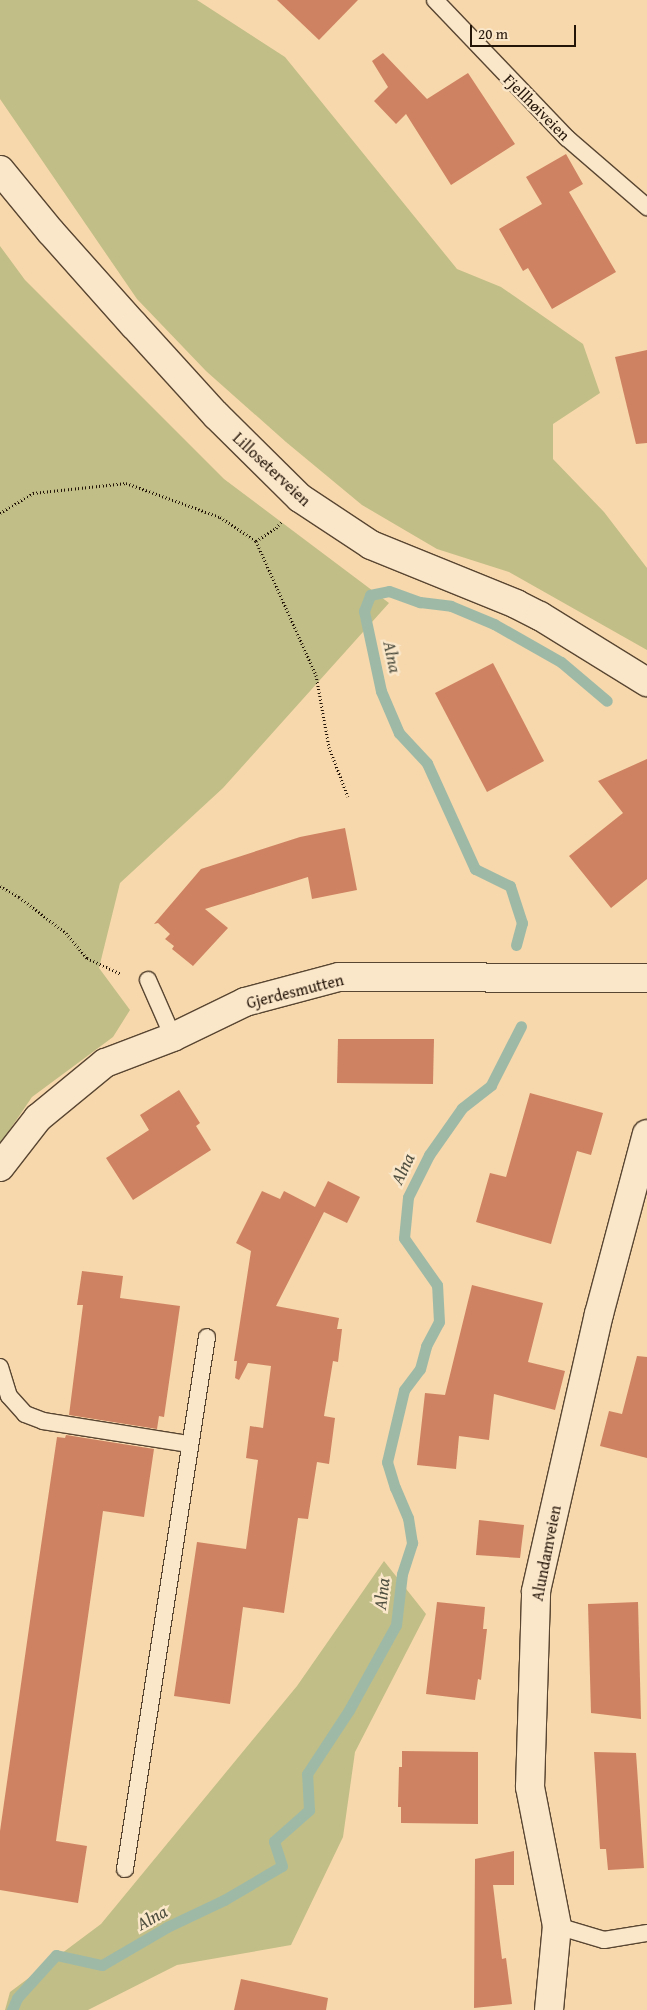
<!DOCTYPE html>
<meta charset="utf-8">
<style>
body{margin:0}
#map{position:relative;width:647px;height:2010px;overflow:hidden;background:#f7d8ac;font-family:"Gentium Book Plus",serif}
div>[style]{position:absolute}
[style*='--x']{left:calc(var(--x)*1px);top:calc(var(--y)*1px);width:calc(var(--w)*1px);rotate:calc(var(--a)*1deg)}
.green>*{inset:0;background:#c1be87}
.stream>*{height:11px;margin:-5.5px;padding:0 5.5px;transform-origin:5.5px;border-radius:5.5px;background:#9ebaa7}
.building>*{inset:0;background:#cf8261}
.path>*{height:3px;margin-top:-1.5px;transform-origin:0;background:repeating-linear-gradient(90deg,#241509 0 1px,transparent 0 3.5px)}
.roads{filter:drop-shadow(1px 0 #594632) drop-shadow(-1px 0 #594632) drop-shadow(0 1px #594632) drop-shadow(0 -1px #594632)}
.service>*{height:16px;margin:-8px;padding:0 8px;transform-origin:8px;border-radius:8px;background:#fae6c9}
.minor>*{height:28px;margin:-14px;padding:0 14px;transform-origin:14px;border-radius:14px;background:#fae6c9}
span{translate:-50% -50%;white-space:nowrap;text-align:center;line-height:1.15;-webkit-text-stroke:5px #fae6c9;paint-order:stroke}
.street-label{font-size:16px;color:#241509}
.water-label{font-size:18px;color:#4f4f40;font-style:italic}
.scale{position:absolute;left:470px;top:25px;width:106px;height:22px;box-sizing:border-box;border:2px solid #241509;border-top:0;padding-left:6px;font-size:15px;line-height:18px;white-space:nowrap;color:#241509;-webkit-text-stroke:4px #fae6c9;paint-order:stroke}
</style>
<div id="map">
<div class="green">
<i style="clip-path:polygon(0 0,197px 0,285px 57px,457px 269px,501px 287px,583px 344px,600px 393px,553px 424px,553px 459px,604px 512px,647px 568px,647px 650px,509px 572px,437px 549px,362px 505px,286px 442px,206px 371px,137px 299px,0 99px)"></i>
<i style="clip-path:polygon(0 246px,25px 280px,224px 479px,389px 603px,223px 788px,120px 883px,99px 968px,130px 1010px,113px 1037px,32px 1097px,0 1144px)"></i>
<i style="clip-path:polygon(384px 1561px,426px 1614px,355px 1752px,343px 1837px,291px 1945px,177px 1965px,88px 2010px,5px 2010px,10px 1992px,101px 1924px,297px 1686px)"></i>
</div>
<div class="stream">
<i style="--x:516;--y:945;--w:23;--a:-75"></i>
<i style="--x:522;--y:923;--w:39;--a:-108"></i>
<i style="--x:510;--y:886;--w:39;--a:-154"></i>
<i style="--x:475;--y:869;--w:116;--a:-114.4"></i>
<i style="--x:427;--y:763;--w:41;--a:-133"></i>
<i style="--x:399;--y:733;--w:46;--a:-113.2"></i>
<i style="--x:381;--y:691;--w:82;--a:-102"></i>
<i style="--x:364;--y:611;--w:17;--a:-69"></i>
<i style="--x:370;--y:595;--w:19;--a:-12"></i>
<i style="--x:389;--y:591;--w:33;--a:20"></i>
<i style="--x:420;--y:602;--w:31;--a:7"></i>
<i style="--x:451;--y:606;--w:47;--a:22.7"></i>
<i style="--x:494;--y:624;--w:77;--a:29.6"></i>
<i style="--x:561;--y:662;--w:60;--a:40.3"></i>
<i style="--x:12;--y:2010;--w:13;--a:-67"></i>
<i style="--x:17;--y:1998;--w:58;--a:-47.8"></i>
<i style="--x:56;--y:1955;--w:47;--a:12.3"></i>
<i style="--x:102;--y:1965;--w:75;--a:-30.3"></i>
<i style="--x:167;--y:1927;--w:63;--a:-25.3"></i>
<i style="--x:224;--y:1900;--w:67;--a:-30.4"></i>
<i style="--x:282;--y:1866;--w:26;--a:-108"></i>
<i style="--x:274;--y:1841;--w:47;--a:-41.5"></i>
<i style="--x:309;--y:1810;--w:36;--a:-93"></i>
<i style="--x:307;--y:1774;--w:77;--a:-56.7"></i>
<i style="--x:349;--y:1710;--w:97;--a:-61.1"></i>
<i style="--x:396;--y:1625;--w:51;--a:-83.3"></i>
<i style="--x:402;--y:1574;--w:33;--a:-72"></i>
<i style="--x:412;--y:1543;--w:25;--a:-99"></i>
<i style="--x:408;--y:1518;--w:33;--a:-113"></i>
<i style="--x:395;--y:1488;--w:27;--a:-107"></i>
<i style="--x:387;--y:1462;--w:74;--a:-76.7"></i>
<i style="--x:404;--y:1390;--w:26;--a:-53"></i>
<i style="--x:420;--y:1369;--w:24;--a:-75"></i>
<i style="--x:426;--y:1346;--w:27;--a:-62"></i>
<i style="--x:439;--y:1322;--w:37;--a:-93"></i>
<i style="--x:437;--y:1285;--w:57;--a:-125.1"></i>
<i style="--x:404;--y:1238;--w:41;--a:-84.4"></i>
<i style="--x:408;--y:1197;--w:47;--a:-63.4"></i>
<i style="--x:429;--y:1155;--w:57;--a:-54.9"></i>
<i style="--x:462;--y:1108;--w:37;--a:-38"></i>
<i style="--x:491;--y:1085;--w:66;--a:-63"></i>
</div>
<div class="building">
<i style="clip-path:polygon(277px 0,358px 0,319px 40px)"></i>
<i style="clip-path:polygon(383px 53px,427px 99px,468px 73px,515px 144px,451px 185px,406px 114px,396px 124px,374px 101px,388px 87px,372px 61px)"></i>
<i style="clip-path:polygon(566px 154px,583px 184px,569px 192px,616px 272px,552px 309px,528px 268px,523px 271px,499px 229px,542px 204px,526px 177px)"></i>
<i style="clip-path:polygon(647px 350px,647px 443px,636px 444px,615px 357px)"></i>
<i style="clip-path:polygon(493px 663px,544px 761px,487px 792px,435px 693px)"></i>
<i style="clip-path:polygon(647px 759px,647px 879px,611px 908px,569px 856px,623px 813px,598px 781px)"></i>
<i style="clip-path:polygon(345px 828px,357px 890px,312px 899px,308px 877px,205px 909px,228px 928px,193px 966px,172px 949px,174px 946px,165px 939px,170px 934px,158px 923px,154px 924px,201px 869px,300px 837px)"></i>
<i style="clip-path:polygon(338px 1039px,434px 1039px,433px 1084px,337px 1083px)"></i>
<i style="clip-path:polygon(179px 1090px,200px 1123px,196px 1126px,211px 1150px,133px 1200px,106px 1158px,149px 1130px,140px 1115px)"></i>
<i style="clip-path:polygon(530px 1093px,603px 1113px,591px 1155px,577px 1151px,551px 1244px,476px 1222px,490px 1173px,506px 1177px)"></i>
<i style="clip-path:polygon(328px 1181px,360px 1197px,347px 1223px,324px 1212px,276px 1306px,339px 1318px,337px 1329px,342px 1329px,338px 1362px,333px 1361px,324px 1416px,335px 1418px,329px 1464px,317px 1462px,308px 1519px,298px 1518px,284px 1613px,243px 1607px,230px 1704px,174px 1696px,197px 1542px,246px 1549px,258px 1460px,246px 1458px,250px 1426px,263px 1428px,271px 1366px,248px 1363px,239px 1380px,235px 1378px,237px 1361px,234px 1361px,251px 1251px,236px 1243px,262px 1191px,280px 1199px,284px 1191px,315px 1207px)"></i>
<i style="clip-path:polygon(82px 1271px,123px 1276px,120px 1298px,180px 1306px,164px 1417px,159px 1416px,157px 1429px,69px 1415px,83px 1305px,77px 1305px)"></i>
<i style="clip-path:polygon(472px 1285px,543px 1303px,528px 1362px,565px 1371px,555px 1410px,494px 1394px,489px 1440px,459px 1436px,456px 1469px,417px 1465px,425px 1393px,445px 1395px)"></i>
<i style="clip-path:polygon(637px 1356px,647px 1357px,647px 1458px,600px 1446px,609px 1411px,622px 1414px)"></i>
<i style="clip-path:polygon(66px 1435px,154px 1449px,144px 1517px,103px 1511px,56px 1841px,87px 1846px,78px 1903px,0 1890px,0 1831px,33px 1600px,57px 1437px,65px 1438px)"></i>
<i style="clip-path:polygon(479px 1520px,524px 1525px,520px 1558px,476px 1555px)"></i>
<i style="clip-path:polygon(437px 1602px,485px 1607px,483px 1629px,487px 1629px,481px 1680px,478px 1679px,475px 1700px,426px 1694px)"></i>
<i style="clip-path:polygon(638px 1602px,641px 1719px,591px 1713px,588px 1604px)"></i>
<i style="clip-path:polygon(402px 1751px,478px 1752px,478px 1824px,401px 1823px,401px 1807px,398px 1807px,399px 1767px,402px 1767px)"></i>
<i style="clip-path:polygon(594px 1752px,636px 1753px,644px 1868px,608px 1870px,606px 1849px,600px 1849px)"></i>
<i style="clip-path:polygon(514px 1851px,514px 1885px,493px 1885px,502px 1959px,506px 1958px,512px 2004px,474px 2008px,475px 1859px)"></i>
<i style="clip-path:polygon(241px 1979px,328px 1998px,326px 2010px,234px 2010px)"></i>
</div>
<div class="path">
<i style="--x:0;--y:513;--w:39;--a:-31"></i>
<i style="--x:33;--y:493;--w:94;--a:-6.1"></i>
<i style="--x:126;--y:483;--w:100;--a:19.9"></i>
<i style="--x:220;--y:517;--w:43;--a:33.7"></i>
<i style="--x:256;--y:541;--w:24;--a:-33"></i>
<i style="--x:276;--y:528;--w:8;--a:-50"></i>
<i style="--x:256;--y:541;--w:147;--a:65.9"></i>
<i style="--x:316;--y:675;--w:73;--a:79.8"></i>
<i style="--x:329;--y:747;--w:53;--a:69.2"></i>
<i style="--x:0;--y:886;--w:22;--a:30"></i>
<i style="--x:19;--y:897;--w:59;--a:37.5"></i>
<i style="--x:66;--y:933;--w:33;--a:50"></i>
<i style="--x:87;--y:958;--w:38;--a:25"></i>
</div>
<div class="roads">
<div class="service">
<i style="--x:435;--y:0;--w:191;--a:46.3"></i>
<i style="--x:567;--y:138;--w:106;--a:40.8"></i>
<i style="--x:148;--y:980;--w:62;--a:66.3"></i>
<i style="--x:0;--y:1367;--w:30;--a:73"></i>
<i style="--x:9;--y:1396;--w:24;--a:48"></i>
<i style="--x:25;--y:1414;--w:19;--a:21"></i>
<i style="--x:43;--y:1421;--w:148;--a:9"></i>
<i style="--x:125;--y:1869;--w:538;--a:-81.24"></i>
<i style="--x:557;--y:1926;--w:49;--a:16.6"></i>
<i style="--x:604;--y:1940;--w:44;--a:-9.2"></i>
</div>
<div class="minor">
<i style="--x:0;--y:170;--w:80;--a:50.6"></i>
<i style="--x:51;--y:232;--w:125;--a:48.3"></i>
<i style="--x:134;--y:325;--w:122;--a:47.7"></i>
<i style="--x:216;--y:415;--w:118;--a:44.7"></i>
<i style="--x:300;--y:498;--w:85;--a:33.5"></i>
<i style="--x:371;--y:545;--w:157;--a:22.1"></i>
<i style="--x:516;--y:604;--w:27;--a:27"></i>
<i style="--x:540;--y:616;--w:126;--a:31.7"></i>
<i style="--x:0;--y:1167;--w:62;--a:-52.2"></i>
<i style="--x:38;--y:1118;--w:87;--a:-39.4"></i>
<i style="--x:105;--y:1063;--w:73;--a:-20.9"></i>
<i style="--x:173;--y:1037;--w:80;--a:-25.9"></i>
<i style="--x:245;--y:1002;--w:97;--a:-14.9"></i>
<i style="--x:339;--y:977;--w:308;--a:0.2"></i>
<i style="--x:549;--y:2010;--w:84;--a:-84.6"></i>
<i style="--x:557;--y:1926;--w:142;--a:-101"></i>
<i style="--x:530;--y:1787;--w:196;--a:-88.2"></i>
<i style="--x:536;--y:1591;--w:284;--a:-77.2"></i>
<i style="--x:599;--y:1314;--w:186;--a:-75.1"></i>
</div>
</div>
<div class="street-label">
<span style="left:537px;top:107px;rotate:45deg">Fjellhøiveien</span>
<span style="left:272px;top:469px;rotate:43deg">Lilloseterveien</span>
<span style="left:295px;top:991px;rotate:-14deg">Gjerdesmutten</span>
<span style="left:546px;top:1553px;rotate:-79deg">Alundamveien</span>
</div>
<div class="water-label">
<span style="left:392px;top:657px;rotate:78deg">Alna</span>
<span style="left:403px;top:1169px;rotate:-65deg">Alna</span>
<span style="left:382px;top:1594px;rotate:-83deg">Alna</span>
<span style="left:152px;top:1918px;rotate:-29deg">Alna</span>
</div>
<div class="scale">20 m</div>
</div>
